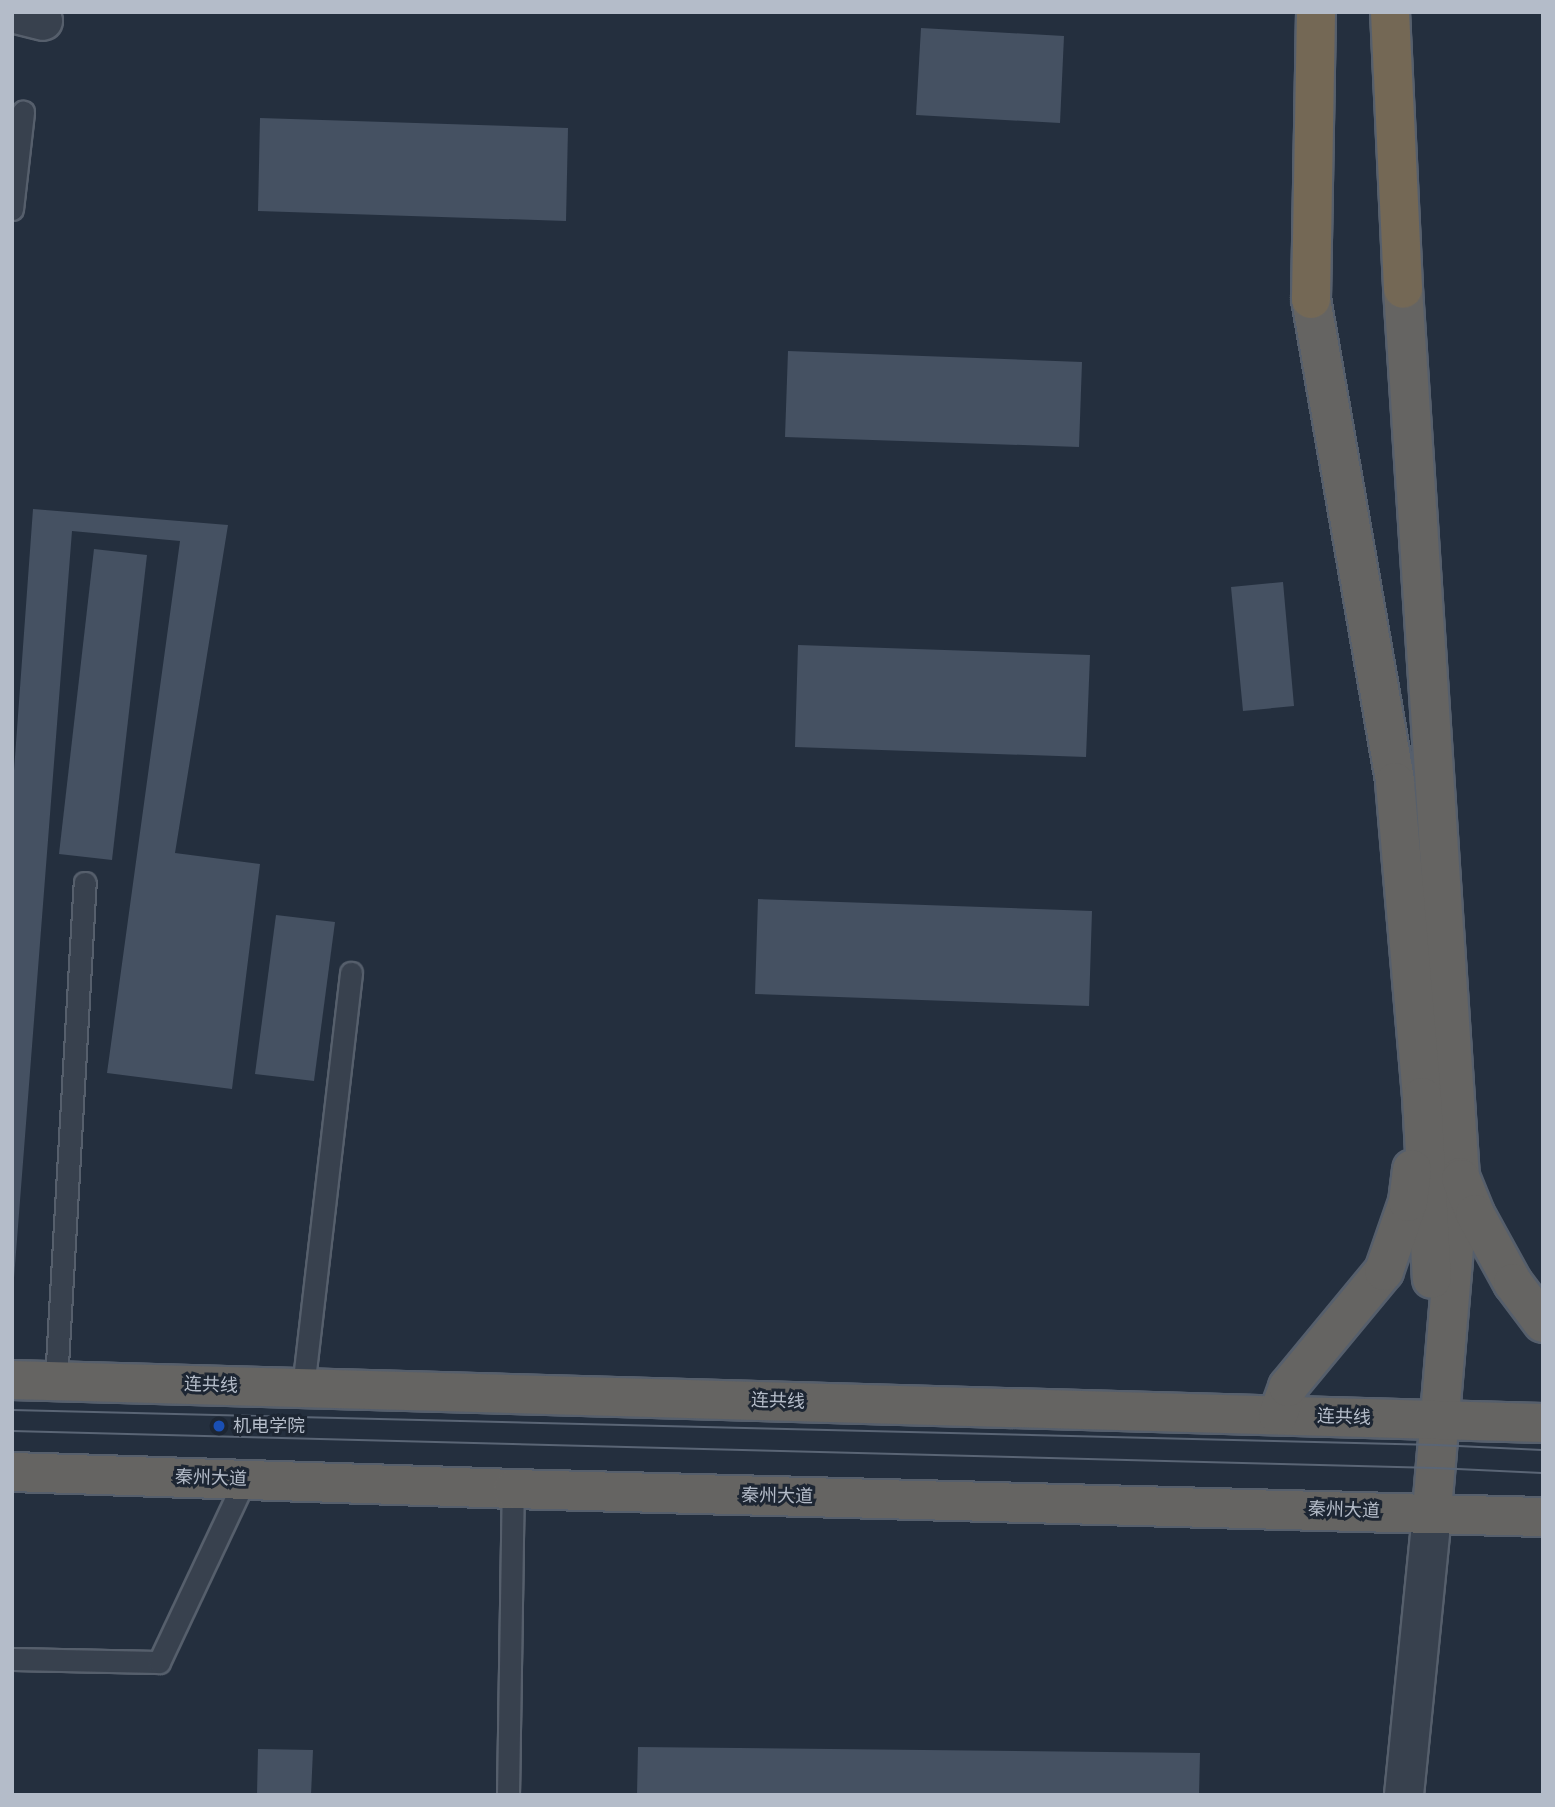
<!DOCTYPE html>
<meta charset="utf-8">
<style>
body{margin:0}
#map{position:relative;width:1555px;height:1807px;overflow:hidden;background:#242f3e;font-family:Inter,"Noto Sans SC",sans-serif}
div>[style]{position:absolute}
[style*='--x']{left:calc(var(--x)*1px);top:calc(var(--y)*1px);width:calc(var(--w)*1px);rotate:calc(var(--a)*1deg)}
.building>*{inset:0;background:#455162}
.roads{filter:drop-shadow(2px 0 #565f6c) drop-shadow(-2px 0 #565f6c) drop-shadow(0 2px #565f6c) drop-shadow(0 -2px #565f6c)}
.service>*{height:21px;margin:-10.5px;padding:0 10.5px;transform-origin:10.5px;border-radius:10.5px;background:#38414e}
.minor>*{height:38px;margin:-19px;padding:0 19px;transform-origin:19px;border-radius:19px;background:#38414e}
.trunk>*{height:38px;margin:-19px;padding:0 19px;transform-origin:19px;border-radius:19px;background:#656462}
.motorway>*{height:38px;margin:-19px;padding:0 19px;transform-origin:19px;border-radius:19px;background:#746855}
.tram>*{height:2px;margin:-1px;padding:0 1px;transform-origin:1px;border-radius:1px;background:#5a6575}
.dots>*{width:19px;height:19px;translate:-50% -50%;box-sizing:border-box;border:4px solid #1d2633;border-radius:50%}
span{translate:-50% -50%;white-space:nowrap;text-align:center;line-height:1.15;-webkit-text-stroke:6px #1d2633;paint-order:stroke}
.street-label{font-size:18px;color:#b4bcc9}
.poi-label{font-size:18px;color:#b4bcc9}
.left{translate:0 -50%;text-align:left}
.frame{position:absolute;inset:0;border:14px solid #b4bcc9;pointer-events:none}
</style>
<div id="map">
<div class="building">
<i style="clip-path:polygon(921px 28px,1064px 36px,1060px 123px,916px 115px)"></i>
<i style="clip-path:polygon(260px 118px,568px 128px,566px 221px,258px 211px)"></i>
<i style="clip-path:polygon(788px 351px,1082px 362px,1079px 447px,785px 437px)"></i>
<i style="clip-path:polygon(33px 509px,228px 525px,175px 853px,260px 864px,232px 1089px,107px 1073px,180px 541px,72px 531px,14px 1278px,12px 798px)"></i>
<i style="clip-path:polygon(94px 549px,147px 555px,112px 860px,59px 854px)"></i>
<i style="clip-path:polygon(1283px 582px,1294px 706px,1243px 711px,1231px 587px)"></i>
<i style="clip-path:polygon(798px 645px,1090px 655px,1086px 757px,795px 747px)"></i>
<i style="clip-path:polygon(758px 899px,1092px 911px,1089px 1006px,755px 994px)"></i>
<i style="clip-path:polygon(276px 915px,335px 922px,314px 1081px,255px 1074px)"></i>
<i style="clip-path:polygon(638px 1747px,1200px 1753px,1199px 1795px,637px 1795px)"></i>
<i style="clip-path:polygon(258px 1749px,313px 1750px,311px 1795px,257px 1795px)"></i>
</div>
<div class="roads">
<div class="service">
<i style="--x:12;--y:209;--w:98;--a:-83.5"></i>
<i style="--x:56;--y:1381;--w:499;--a:-86.7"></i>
<i style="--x:303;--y:1388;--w:418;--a:-83.4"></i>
<i style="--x:12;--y:1659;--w:147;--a:1.2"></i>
<i style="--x:159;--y:1662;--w:202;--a:-64.8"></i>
<i style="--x:508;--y:1795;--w:306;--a:-89.1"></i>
</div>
<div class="minor">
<i style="--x:12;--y:13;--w:32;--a:14"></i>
<i style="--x:1404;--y:1795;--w:283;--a:-84.3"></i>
</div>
<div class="trunk">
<i style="--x:1403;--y:289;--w:890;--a:86.33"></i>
<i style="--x:1460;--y:1177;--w:337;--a:94.8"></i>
<i style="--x:1311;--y:299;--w:490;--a:80.1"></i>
<i style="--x:1395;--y:782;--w:316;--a:85.1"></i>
<i style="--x:1422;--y:1097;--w:182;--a:86.9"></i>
<i style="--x:1461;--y:1179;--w:38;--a:68"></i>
<i style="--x:1475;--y:1214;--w:79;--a:61.2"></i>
<i style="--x:1513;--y:1283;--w:50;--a:53.1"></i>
<i style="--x:12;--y:1380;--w:1532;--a:1.61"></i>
<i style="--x:1278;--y:1415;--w:30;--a:-70"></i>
<i style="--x:1288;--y:1387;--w:151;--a:-50.4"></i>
<i style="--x:1384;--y:1271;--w:73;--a:-70.8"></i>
<i style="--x:1408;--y:1202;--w:33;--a:-83"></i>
<i style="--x:12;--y:1472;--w:501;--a:1.94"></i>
<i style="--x:513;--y:1489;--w:1030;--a:1.56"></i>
</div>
<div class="motorway">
<i style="--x:1390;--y:12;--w:277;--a:87.3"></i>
<i style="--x:1311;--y:299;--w:287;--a:-89"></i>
</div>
</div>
<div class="tram">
<i style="--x:12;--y:1410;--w:1425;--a:1.41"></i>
<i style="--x:1437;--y:1445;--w:106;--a:2.7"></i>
<i style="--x:12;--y:1431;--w:1424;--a:1.49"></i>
<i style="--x:1436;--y:1468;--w:107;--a:2.7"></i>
</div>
<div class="dots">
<i style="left:219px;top:1426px;background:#1a4fb4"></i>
</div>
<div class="street-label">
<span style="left:211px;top:1385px;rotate:2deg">连共线</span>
<span style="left:778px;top:1401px;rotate:2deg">连共线</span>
<span style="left:1344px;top:1417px;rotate:2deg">连共线</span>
<span style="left:211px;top:1478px;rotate:2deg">秦州大道</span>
<span style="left:777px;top:1496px;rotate:1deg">秦州大道</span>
<span style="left:1344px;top:1510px;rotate:2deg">秦州大道</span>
</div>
<div class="poi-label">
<span class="left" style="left:233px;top:1426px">机电学院</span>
</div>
<div class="frame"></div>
</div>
